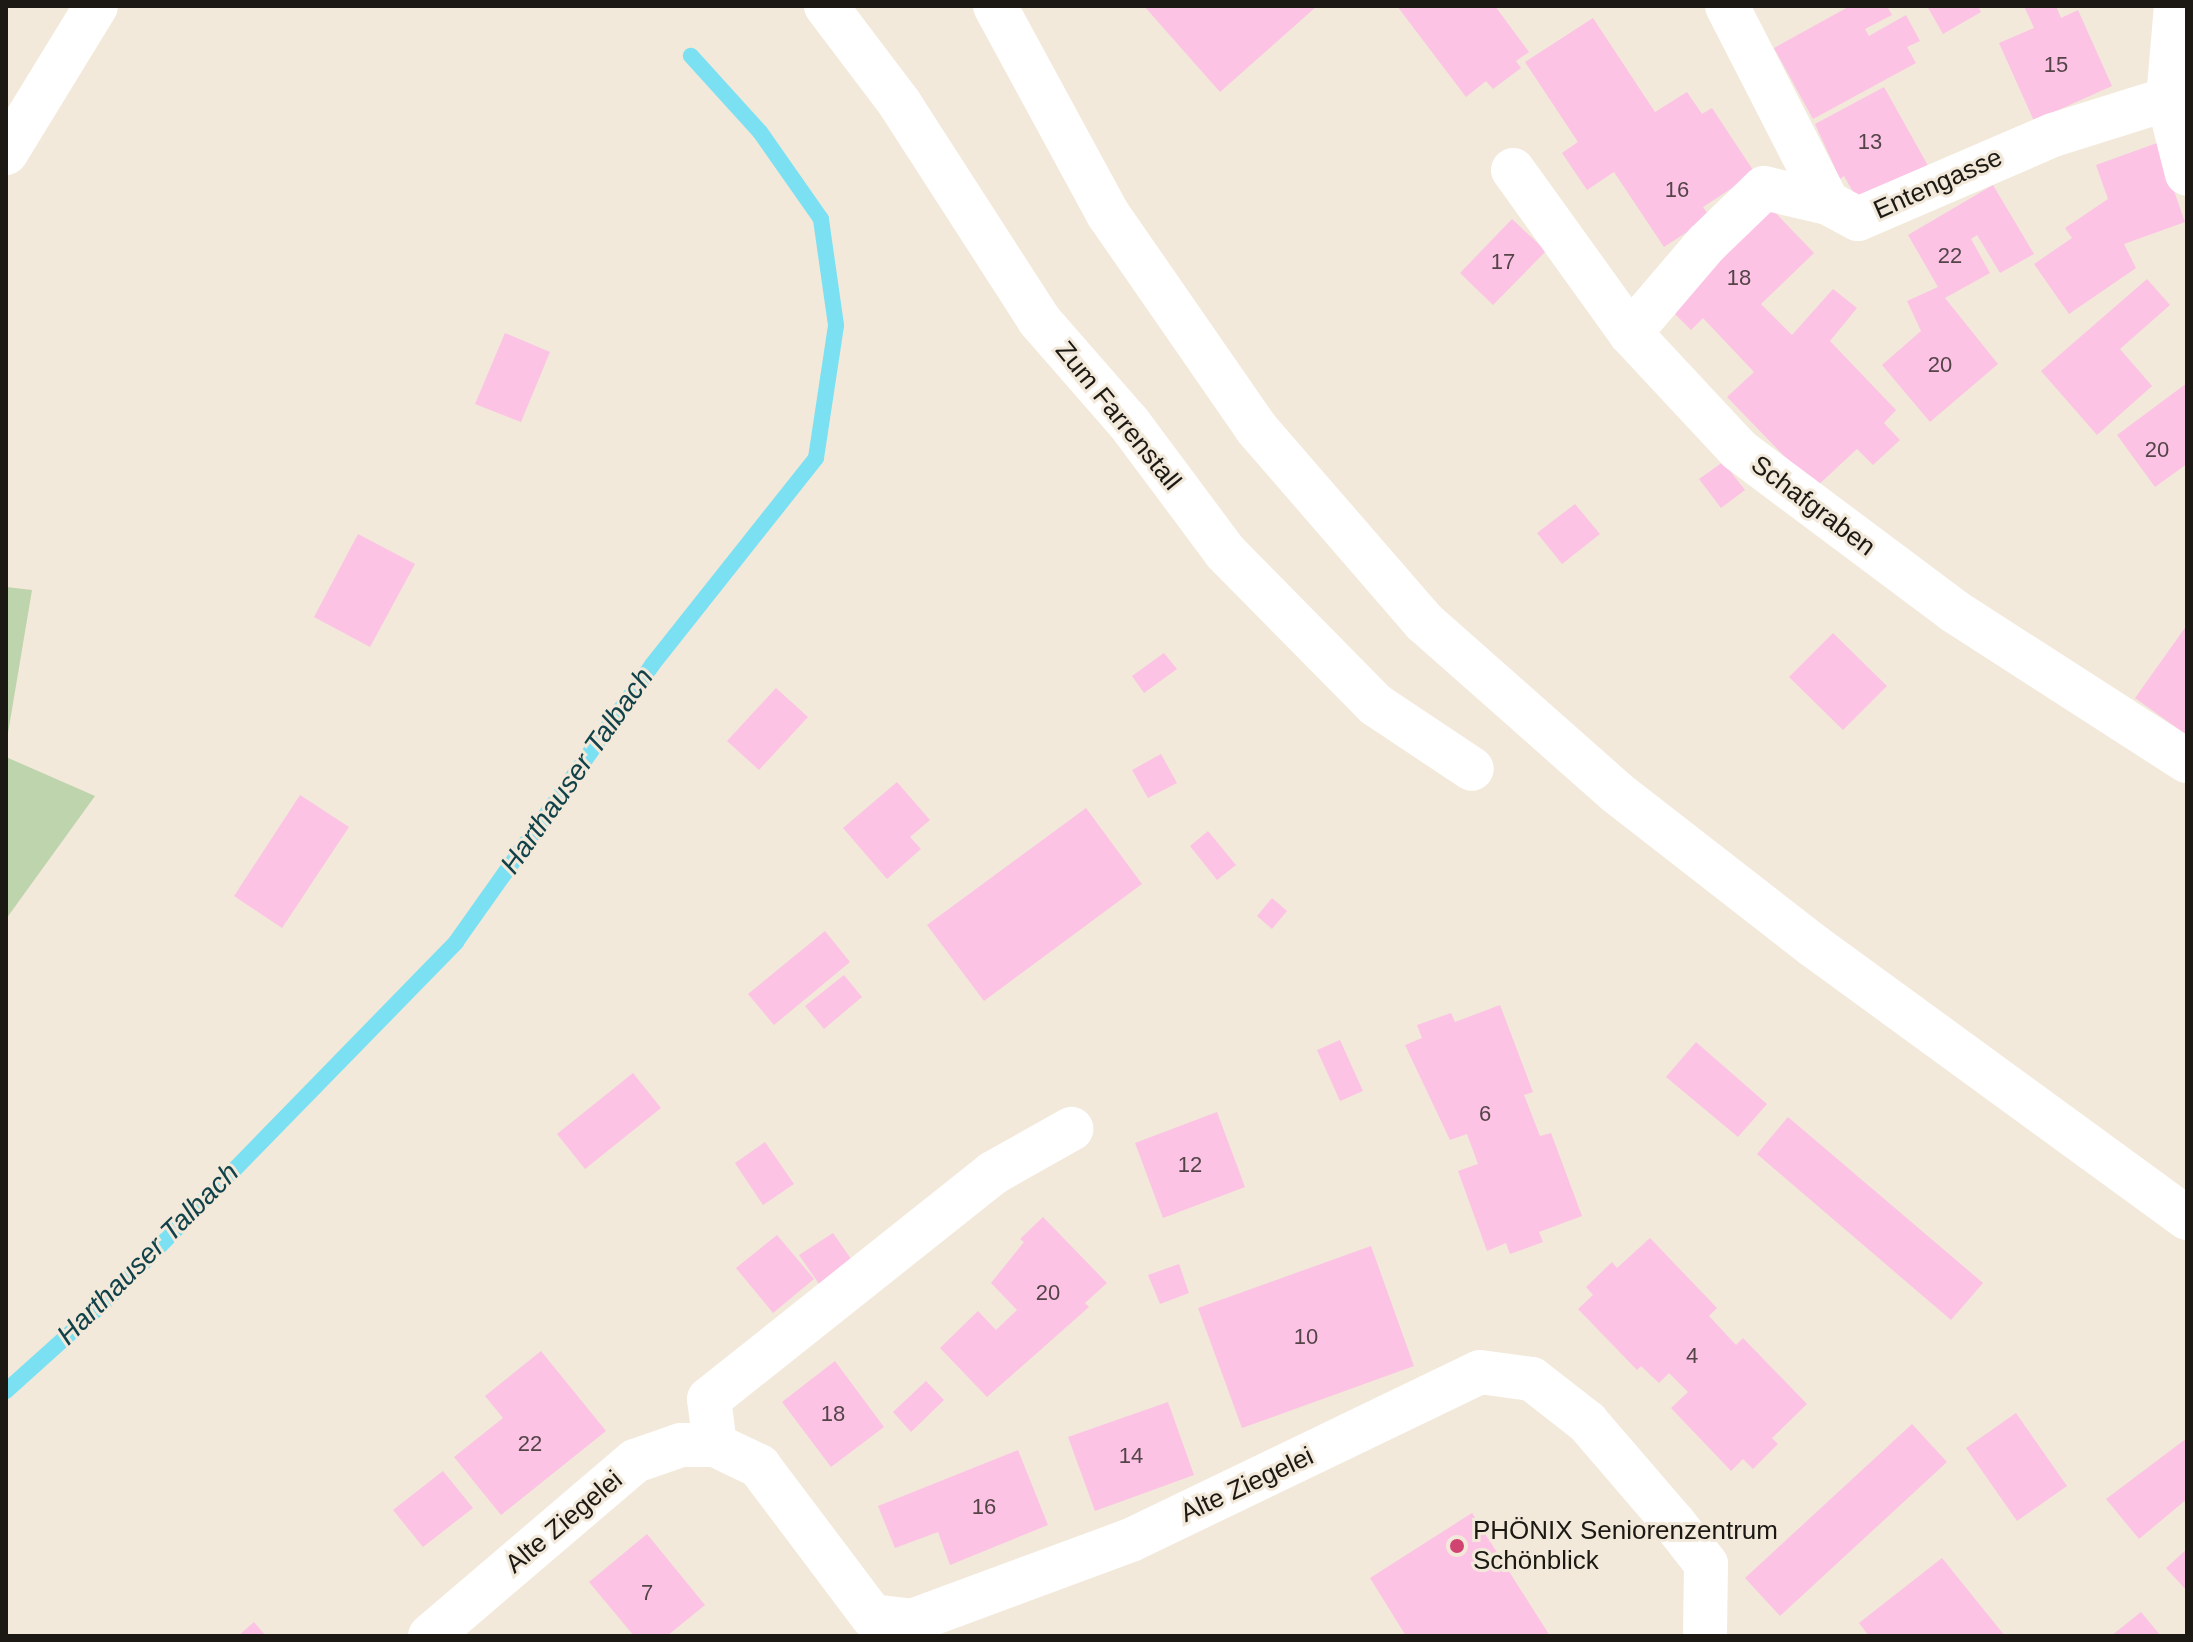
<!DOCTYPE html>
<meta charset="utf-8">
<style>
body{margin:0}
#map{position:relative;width:2193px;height:1642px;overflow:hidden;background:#f2e9da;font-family:Arial,sans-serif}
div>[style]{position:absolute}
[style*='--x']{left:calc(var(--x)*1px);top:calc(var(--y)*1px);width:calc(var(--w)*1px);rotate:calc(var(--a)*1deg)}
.green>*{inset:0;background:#bdd4ac}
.stream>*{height:16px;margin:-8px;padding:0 8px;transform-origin:8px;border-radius:8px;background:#7be0f2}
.building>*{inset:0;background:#fcc3e5}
.minor>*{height:44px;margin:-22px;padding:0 22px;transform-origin:22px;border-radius:22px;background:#fff}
.major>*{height:44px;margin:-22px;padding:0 22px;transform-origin:22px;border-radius:22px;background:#fff}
.dots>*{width:22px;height:22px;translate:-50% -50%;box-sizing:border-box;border:4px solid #f2e9da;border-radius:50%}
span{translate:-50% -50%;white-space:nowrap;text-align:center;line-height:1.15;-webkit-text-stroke:6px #f2e9da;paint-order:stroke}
.number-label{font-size:22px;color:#544448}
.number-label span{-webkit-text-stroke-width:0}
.street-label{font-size:26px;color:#1c1914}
.poi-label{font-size:26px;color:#1c1914}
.left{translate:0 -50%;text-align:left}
.water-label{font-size:28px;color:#114149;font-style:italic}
.frame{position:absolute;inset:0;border:8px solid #1c1914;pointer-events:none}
</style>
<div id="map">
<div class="green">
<i style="clip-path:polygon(6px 587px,32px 590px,6px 745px)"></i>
<i style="clip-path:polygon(6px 757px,95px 796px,6px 919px)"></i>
</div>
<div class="stream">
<i style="--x:6;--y:1391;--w:137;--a:-42"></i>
<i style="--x:108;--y:1299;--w:499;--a:-45.7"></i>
<i style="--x:456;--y:942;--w:339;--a:-54.7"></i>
<i style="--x:652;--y:665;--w:264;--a:-51.6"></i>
<i style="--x:816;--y:458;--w:134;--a:-81.4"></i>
<i style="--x:836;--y:325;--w:107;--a:-98.1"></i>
<i style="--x:821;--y:219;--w:106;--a:-125"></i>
<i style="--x:760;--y:132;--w:103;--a:-132.2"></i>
</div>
<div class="building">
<i style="clip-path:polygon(1144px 6px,1317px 6px,1220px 92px)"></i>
<i style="clip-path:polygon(1397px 6px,1495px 6px,1529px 52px,1516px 61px,1521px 68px,1493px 89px,1486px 81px,1466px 97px)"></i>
<i style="clip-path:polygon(1850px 6px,1887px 6px,1892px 15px,1865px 29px,1869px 36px,1906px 15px,1920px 41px,1907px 47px,1916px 63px,1813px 119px,1774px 48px)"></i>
<i style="clip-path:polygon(1927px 6px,1978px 6px,1981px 12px,1943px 34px)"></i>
<i style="clip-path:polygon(2024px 6px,2056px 6px,2061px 18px,2078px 10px,2112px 86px,2034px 121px,1999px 43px,2034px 28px)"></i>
<i style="clip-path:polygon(1593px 18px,1655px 112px,1687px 92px,1702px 114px,1712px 108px,1755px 173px,1703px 207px,1710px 217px,1664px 247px,1614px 172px,1587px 190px,1562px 153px,1578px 142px,1525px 62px)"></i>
<i style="clip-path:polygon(1884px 87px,1931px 171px,1863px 209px,1844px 176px,1840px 179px,1815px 124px)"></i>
<i style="clip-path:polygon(2157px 143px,2185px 222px,2124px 244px,2136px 268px,2069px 314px,2034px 264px,2072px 238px,2065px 228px,2108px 199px,2096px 165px)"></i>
<i style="clip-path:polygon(1993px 185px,2034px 254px,2000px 273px,1977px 235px,1971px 239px,1990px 273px,1945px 298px,1998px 364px,1930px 422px,1882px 365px,1921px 331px,1907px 301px,1938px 287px,1908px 235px)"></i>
<i style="clip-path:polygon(1768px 205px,1814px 253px,1761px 304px,1792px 335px,1833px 289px,1857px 308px,1830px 341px,1896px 410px,1884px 423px,1900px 440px,1873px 465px,1857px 449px,1815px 488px,1727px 397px,1754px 372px,1703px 318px,1691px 330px,1664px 303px)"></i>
<i style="clip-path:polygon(1512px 219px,1546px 251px,1493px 305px,1460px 273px)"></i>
<i style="clip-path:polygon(2147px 279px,2170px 305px,2120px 349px,2152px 386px,2097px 435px,2041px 371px)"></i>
<i style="clip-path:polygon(505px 333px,550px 352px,521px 422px,475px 404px)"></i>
<i style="clip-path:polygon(2187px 383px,2187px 464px,2155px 487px,2117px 435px)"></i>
<i style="clip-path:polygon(1723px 462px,1745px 490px,1721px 508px,1699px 479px)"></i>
<i style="clip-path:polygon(1575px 504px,1600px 534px,1562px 564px,1537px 533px)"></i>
<i style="clip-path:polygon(358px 534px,415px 564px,370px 647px,314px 617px)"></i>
<i style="clip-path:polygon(2187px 625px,2187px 735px,2135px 698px)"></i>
<i style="clip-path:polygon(1833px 633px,1887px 686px,1843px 730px,1789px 677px)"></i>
<i style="clip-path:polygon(1164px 653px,1177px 669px,1144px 693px,1132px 676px)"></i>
<i style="clip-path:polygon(776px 688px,808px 717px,759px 770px,727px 741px)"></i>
<i style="clip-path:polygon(1161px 754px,1177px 783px,1148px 798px,1132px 770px)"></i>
<i style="clip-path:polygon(897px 782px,930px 820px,910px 837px,921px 849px,887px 879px,843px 828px)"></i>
<i style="clip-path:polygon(300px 795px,349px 827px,282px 928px,234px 896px)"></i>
<i style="clip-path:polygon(1086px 808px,1142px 884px,984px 1001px,927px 925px)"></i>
<i style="clip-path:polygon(1208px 831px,1236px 865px,1217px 880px,1190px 846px)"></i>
<i style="clip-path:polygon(1272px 898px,1287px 911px,1272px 929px,1257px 916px)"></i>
<i style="clip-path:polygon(825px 931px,850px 962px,774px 1025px,748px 994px)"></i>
<i style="clip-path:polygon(844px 975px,862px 997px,824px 1029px,805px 1006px)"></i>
<i style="clip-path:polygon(1500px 1005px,1533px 1092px,1524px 1095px,1540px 1136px,1551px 1133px,1582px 1216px,1539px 1232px,1543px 1242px,1510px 1254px,1506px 1243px,1487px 1251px,1458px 1171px,1478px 1164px,1467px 1134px,1450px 1140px,1405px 1045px,1422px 1038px,1417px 1025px,1451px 1013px,1455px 1022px)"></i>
<i style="clip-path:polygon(1340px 1040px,1363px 1091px,1340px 1101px,1317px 1050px)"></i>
<i style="clip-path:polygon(1696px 1042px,1767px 1104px,1738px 1137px,1666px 1077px)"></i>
<i style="clip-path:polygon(633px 1073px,661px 1108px,585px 1169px,557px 1134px)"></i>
<i style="clip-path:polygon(1217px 1112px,1245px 1187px,1163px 1218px,1135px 1143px)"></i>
<i style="clip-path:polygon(1788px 1117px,1983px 1283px,1951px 1320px,1757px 1154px)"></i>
<i style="clip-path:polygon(765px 1142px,794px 1184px,763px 1205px,735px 1163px)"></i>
<i style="clip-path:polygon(1043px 1217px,1107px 1283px,1085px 1303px,1089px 1307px,987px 1397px,940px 1348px,978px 1311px,996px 1330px,1017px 1310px,991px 1283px,1024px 1242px,1020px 1239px)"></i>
<i style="clip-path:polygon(833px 1233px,858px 1269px,824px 1291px,799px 1255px)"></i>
<i style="clip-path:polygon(777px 1235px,814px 1279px,773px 1313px,736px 1268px)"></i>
<i style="clip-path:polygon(1650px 1238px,1717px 1308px,1709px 1316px,1736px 1345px,1743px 1338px,1807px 1404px,1772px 1438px,1778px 1444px,1753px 1469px,1743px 1459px,1731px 1471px,1671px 1408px,1688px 1392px,1669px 1373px,1659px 1383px,1641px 1366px,1637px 1370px,1578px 1309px,1593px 1295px,1586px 1287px,1612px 1262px,1617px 1268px)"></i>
<i style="clip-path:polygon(1371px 1246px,1414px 1366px,1242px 1428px,1198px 1308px)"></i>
<i style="clip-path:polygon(1179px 1264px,1189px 1293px,1160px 1304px,1148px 1275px)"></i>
<i style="clip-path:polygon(541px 1351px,606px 1431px,501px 1515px,454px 1457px,503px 1418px,485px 1396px)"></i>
<i style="clip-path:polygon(835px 1361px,884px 1427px,831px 1467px,782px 1402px)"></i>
<i style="clip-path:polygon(926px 1381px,944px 1400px,911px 1432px,893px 1412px)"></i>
<i style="clip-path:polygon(1168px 1402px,1194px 1475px,1095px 1511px,1068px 1437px)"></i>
<i style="clip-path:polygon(2016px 1413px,2067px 1486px,2017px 1521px,1966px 1448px)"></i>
<i style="clip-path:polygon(1912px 1424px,1947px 1462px,1780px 1616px,1745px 1578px)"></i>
<i style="clip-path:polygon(2187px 1438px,2187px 1499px,2139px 1539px,2106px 1499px)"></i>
<i style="clip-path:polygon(1018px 1450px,1048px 1525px,950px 1565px,938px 1532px,895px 1548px,878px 1506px)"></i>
<i style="clip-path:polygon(443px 1471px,473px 1508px,423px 1547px,393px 1510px)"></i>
<i style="clip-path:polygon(1472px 1513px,1550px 1636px,1406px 1636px,1370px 1578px)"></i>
<i style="clip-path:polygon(647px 1534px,705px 1605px,667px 1636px,634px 1636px,589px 1582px)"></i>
<i style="clip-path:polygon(2187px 1549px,2187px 1591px,2166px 1568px)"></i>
<i style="clip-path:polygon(1942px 1558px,2005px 1636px,1869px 1636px,1859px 1623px)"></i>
<i style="clip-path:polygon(2141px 1612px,2161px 1636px,2111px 1636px)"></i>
<i style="clip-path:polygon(254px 1622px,266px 1636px,238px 1636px)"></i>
</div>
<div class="minor">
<i style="--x:826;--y:6;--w:123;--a:52.9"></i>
<i style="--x:900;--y:104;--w:257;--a:57.2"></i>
<i style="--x:1039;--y:320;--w:137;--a:48.9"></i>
<i style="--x:1129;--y:423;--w:161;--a:53.3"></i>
<i style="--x:1225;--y:552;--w:215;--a:45.4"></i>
<i style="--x:1376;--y:705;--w:115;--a:33.7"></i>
<i style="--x:1727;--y:6;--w:221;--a:62.9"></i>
<i style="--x:1828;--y:203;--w:34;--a:28"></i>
<i style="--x:1858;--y:219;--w:212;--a:-23.3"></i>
<i style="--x:2053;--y:135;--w:121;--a:-17.4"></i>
<i style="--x:2176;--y:6;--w:93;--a:94.9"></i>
<i style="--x:2168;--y:99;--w:77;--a:75.8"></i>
<i style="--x:6;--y:153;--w:172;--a:-58.5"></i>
<i style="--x:1513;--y:170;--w:201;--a:54.3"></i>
<i style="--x:1630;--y:333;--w:160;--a:47"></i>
<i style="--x:1739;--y:450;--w:269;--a:36.8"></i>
<i style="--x:1954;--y:611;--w:277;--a:32.8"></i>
<i style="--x:1630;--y:333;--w:118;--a:-49.5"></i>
<i style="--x:1707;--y:243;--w:79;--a:-44"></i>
<i style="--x:1764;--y:188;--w:66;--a:13.2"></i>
<i style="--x:715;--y:1445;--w:46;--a:-97.4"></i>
<i style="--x:709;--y:1399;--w:363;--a:-38.5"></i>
<i style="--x:993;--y:1173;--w:90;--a:-29.4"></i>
<i style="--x:430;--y:1636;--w:270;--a:-40.5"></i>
<i style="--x:635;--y:1461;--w:49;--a:-19.2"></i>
<i style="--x:681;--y:1445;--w:34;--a:0"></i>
<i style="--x:715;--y:1445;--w:49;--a:25.5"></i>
<i style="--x:759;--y:1466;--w:188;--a:53"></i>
<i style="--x:872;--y:1616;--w:40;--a:7.1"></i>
<i style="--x:912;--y:1621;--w:233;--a:-20.3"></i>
<i style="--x:1131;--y:1540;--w:387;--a:-25.7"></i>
<i style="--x:1480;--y:1372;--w:52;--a:7.7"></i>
<i style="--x:1532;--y:1379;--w:70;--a:38"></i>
<i style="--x:1587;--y:1422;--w:133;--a:49.3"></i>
<i style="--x:1674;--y:1523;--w:52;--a:52"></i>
<i style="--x:1706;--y:1564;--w:72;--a:90.8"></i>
</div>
<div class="major">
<i style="--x:995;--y:6;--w:237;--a:61.5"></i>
<i style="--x:1108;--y:214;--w:260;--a:55.3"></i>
<i style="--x:1256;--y:428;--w:257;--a:49.1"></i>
<i style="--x:1424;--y:622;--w:256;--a:41.5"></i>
<i style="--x:1616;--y:792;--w:251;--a:37.9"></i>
<i style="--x:1814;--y:946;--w:462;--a:36.1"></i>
</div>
<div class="dots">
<i style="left:1457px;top:1546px;background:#d14471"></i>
</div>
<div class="number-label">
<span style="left:2056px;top:65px">15</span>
<span style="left:1870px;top:142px">13</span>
<span style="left:1677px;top:190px">16</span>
<span style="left:1950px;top:256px">22</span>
<span style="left:1503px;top:262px">17</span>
<span style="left:1739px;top:278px">18</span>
<span style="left:1940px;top:365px">20</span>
<span style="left:2157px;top:450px">20</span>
<span style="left:1485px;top:1114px">6</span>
<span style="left:1190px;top:1165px">12</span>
<span style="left:1048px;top:1293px">20</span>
<span style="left:1306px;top:1337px">10</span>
<span style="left:1692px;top:1356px">4</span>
<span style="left:833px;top:1414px">18</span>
<span style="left:530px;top:1444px">22</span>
<span style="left:1131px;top:1456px">14</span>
<span style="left:984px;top:1507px">16</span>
<span style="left:647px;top:1593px">7</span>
</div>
<div class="street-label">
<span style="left:1938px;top:184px;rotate:-24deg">Entengasse</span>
<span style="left:1118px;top:416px;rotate:51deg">Zum Farrenstall</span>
<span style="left:1813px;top:506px;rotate:37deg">Schafgraben</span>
<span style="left:1247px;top:1485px;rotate:-25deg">Alte Ziegelei</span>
<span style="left:564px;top:1522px;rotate:-40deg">Alte Ziegelei</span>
</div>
<div class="poi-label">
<span class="left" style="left:1473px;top:1546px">PHÖNIX Seniorenzentrum<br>Schönblick</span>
</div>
<div class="water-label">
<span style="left:577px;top:771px;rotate:-55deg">Harthauser Talbach</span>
<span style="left:148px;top:1254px;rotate:-45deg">Harthauser Talbach</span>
</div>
<div class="frame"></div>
</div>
